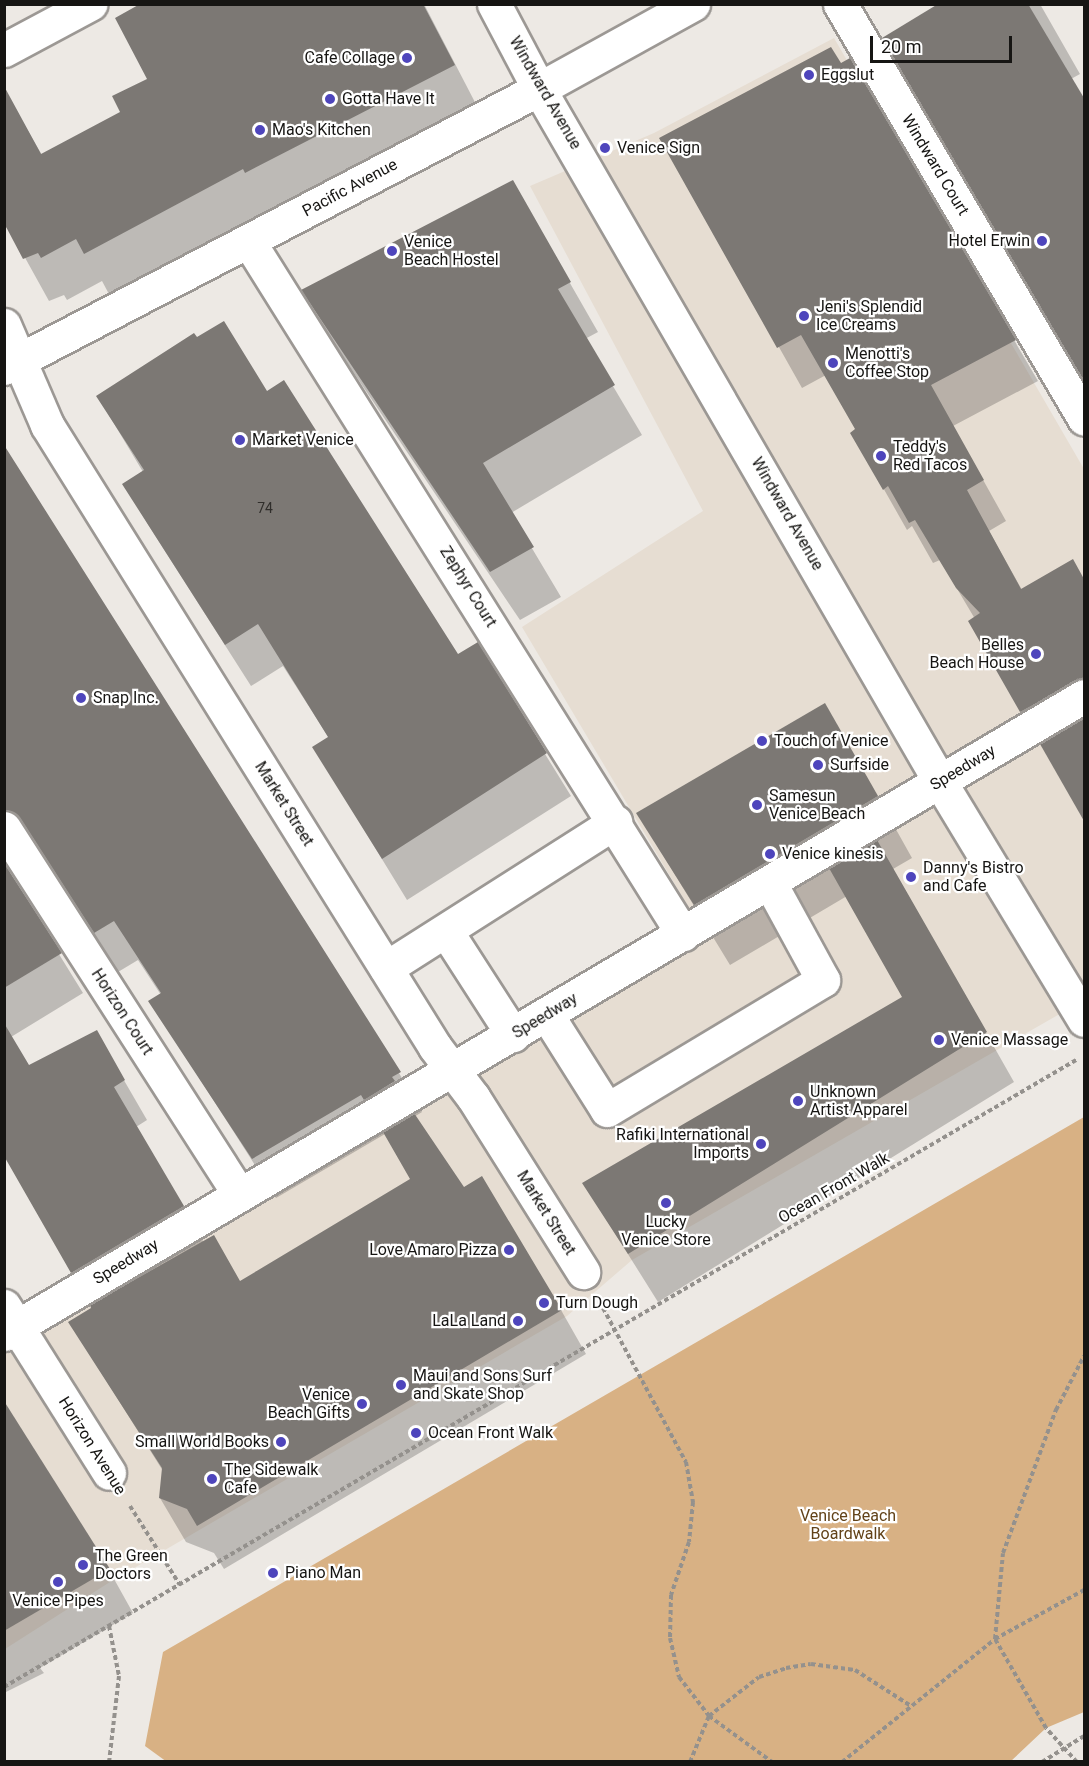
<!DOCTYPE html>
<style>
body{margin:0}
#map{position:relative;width:1089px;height:1766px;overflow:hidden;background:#ede9e4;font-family:Roboto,sans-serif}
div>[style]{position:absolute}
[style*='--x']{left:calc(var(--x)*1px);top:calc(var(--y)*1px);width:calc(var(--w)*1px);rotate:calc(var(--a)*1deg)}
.built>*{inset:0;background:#e6ddd2}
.green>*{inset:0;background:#d8b184}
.shadow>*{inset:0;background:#0003}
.building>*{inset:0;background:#7c7874}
.path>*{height:4px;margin-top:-2px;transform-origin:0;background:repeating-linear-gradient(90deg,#94918d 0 4.5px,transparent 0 7.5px)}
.roads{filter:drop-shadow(2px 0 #9c9894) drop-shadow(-2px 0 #9c9894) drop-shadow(0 2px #9c9894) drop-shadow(0 -2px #9c9894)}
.minor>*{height:33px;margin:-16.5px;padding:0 16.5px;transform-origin:16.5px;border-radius:16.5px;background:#fff}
.major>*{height:33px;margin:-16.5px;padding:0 16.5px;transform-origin:16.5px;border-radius:16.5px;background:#fff}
.dots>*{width:16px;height:16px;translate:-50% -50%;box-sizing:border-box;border:3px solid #fff;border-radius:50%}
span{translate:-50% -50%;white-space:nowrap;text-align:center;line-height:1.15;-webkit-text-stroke:4.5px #fff;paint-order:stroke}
.number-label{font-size:14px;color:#302e2b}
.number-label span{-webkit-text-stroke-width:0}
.poi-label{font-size:16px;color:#161513}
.right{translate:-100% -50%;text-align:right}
.left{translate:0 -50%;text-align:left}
.street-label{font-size:16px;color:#161513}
.park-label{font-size:16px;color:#624218}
.frame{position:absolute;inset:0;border:6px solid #161513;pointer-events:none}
.scale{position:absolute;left:870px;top:36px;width:142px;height:27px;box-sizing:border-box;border:3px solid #161513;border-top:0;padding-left:8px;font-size:18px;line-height:21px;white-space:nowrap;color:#161513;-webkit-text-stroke:4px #fff;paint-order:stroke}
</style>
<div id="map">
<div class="built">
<i style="clip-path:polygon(834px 38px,1084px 469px,1084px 1000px,632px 1260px,567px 1316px,110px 1582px,5px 1649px,5px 1352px,708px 940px,522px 627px,703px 511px,530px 186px,654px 133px)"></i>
</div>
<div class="green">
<i style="clip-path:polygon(1084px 1117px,1084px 1712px,1046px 1728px,1011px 1761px,167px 1762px,145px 1746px,163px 1652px)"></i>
</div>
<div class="shadow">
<i style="clip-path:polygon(144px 4px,424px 4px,478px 108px,271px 215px,268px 211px,110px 296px,102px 281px,67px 300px,64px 295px,49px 301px,8px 227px,4px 229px,4px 90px,42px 155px,122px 113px,149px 80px)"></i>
<i style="clip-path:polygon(941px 4px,1040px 4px,1080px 74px,1071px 79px,1084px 101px,1084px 378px,919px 100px)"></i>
<i style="clip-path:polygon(850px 60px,1038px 381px,953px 426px,1006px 521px,989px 531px,1022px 590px,1072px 561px,1084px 582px,1084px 818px,970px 621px,975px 619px,940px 560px,933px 563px,912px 526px,907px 530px,852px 433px,857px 430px,826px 375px,802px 388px,661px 138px)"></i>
<i style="clip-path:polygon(512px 182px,598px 332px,585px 339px,642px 435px,511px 513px,561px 597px,520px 620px,331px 339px,303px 290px)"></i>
<i style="clip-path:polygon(267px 393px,457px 656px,477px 644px,571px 796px,407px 900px,314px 748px,329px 738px,283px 666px,251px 686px,149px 526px,124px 484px,143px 472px,98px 397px)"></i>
<i style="clip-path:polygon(evenodd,4px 448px,399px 1073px,422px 1112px,414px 1117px,464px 1189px,561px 1310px,586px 1354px,224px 1569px,214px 1553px,186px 1542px,160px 1498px,163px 1471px,70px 1323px,93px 1309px,92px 1306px,4px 1150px,4px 448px,36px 850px,118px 972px,138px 960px,161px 995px,150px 1001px,276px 1198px,385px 1134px,412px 1180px,240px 1283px,204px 1243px,136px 1127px,147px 1120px,96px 1032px,29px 1067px,11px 1037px,83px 993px,10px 875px,9px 860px,36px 850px)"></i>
<i style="clip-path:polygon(860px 765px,912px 858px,893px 869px,1014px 1082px,658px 1302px,584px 1184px,904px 998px,847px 896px,730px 965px,638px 814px)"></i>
<i style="clip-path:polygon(4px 1560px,109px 1570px,133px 1613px,40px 1668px,44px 1673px,4px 1693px)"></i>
</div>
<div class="building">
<i style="clip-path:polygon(140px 4px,423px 4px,455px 65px,245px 173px,243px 169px,84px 254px,76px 239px,41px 258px,38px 253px,23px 259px,4px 223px,4px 86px,41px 154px,120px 112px,112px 96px,147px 79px,115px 18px)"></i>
<i style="clip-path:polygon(938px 4px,1028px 4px,1084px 98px,1084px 382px,882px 38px)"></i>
<i style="clip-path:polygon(831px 47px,841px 63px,850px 58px,1016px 340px,931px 385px,984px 480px,967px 490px,1021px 589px,1073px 559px,1084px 579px,1084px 677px,1020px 712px,968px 621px,980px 613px,956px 588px,915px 520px,909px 523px,888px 486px,883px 490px,850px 433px,855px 429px,801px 335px,777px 348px,659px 138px)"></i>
<i style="clip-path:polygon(513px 180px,571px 282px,558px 289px,615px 385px,483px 463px,534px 547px,490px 572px,301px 290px)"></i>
<i style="clip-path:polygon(224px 321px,267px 391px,284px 380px,458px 654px,478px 642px,547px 753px,382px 859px,312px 747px,328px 737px,258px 624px,225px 645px,122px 484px,144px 470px,96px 396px,194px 333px,197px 337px)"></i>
<i style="clip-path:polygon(4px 445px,401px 1072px,392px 1077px,395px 1081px,364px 1100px,361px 1095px,252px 1159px,148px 1001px,161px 993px,114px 921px,94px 933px,20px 818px,4px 809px)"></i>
<i style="clip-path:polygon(825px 703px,878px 796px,694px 905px,636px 813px)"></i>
<i style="clip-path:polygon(1084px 717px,1084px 821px,1040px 744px)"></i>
<i style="clip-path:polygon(877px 840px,987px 1032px,628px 1254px,582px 1183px,902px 997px,829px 868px)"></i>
<i style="clip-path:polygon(4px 863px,62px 953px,4px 988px)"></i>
<i style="clip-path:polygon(4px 1023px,29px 1065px,97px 1030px,125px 1080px,114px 1087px,184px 1206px,71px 1273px,4px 1156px)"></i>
<i style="clip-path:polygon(414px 1113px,464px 1187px,482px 1176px,562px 1310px,197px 1526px,187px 1509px,159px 1498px,162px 1468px,68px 1322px,91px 1308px,90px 1305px,214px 1235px,240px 1281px,410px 1179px,383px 1132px)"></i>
<i style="clip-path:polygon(4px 1401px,110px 1569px,4px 1631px)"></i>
</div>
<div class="path">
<i style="--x:603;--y:1308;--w:175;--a:61.7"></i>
<i style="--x:686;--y:1462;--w:41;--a:80.1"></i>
<i style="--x:693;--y:1502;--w:40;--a:95.7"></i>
<i style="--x:689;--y:1542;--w:56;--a:108.8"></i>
<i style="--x:671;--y:1595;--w:43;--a:91.3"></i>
<i style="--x:670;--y:1638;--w:40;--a:77"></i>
<i style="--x:679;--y:1677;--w:49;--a:52.4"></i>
<i style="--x:709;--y:1716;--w:78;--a:36.1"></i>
<i style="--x:130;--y:1506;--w:93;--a:57.7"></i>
<i style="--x:109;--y:1626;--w:51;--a:78.7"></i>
<i style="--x:119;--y:1676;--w:87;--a:96.6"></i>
<i style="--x:4;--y:1687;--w:1242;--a:-30.32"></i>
<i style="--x:690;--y:1762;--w:50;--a:-67.6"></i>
<i style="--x:709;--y:1716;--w:63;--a:-38"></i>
<i style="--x:759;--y:1677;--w:28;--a:-18"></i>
<i style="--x:786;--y:1668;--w:25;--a:-9"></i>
<i style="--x:811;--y:1664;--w:44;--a:7.8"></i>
<i style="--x:855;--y:1670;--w:67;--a:32.7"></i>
<i style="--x:842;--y:1762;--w:196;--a:-38.8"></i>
<i style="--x:995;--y:1639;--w:102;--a:-28.8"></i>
<i style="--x:1042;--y:1762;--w:49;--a:-31.8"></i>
<i style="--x:1077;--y:1762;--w:46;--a:-132.4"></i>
<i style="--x:1046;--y:1728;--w:103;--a:-119.8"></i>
<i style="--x:995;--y:1639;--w:86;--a:-84.7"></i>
<i style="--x:1003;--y:1553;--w:153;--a:-69.7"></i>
<i style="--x:1056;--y:1410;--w:61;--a:-62.6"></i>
</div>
<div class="roads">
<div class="minor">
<i style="--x:494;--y:4;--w:96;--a:62.1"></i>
<i style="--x:539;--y:89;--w:801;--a:59.94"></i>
<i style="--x:940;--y:782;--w:278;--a:58.8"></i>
<i style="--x:840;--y:4;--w:481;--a:59.5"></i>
<i style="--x:4;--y:50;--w:98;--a:-28.1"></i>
<i style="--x:249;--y:242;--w:817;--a:57.91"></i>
<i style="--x:4;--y:325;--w:109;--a:66.7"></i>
<i style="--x:47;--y:425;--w:733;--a:58.04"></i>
<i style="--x:435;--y:1047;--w:63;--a:52.8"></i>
<i style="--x:473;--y:1097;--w:207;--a:57.8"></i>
<i style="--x:4;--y:828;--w:436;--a:57.3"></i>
<i style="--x:446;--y:931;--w:124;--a:57.2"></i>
<i style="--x:386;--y:968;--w:272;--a:-32.5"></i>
<i style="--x:547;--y:1015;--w:112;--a:57.7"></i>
<i style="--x:607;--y:1110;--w:252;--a:-31"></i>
<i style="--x:823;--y:980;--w:111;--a:-118.7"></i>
<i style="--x:4;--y:1306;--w:197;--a:57.8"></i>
<i style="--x:4;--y:1334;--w:1254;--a:-30.57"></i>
</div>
<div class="major">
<i style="--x:4;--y:368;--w:603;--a:-27.54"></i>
<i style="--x:539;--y:89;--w:176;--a:-28.9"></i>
</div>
</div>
<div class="dots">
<i style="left:407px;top:58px;background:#4e45bc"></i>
<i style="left:809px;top:75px;background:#4e45bc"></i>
<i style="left:330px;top:99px;background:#4e45bc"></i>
<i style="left:260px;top:130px;background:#4e45bc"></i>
<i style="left:605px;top:148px;background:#4e45bc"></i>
<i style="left:1042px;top:241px;background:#4e45bc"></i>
<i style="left:392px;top:251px;background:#4e45bc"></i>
<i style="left:804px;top:316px;background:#4e45bc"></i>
<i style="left:833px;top:363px;background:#4e45bc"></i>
<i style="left:240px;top:440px;background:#4e45bc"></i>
<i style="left:881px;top:456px;background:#4e45bc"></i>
<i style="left:1036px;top:654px;background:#4e45bc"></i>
<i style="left:81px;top:698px;background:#4e45bc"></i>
<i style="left:762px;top:741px;background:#4e45bc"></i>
<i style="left:818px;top:765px;background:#4e45bc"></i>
<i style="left:757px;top:805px;background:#4e45bc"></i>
<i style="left:770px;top:854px;background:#4e45bc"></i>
<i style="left:911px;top:877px;background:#4e45bc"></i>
<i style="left:939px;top:1040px;background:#4e45bc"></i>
<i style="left:798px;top:1101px;background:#4e45bc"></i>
<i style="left:761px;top:1144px;background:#4e45bc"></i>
<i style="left:666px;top:1203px;background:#4e45bc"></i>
<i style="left:509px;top:1250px;background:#4e45bc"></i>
<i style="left:544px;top:1303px;background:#4e45bc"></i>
<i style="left:518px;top:1321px;background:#4e45bc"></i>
<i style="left:401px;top:1385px;background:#4e45bc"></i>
<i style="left:362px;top:1404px;background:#4e45bc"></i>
<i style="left:416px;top:1433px;background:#4e45bc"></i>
<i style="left:281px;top:1442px;background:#4e45bc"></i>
<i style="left:212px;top:1479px;background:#4e45bc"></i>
<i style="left:83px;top:1565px;background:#4e45bc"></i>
<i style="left:273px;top:1573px;background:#4e45bc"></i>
<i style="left:58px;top:1582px;background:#4e45bc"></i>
</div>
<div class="number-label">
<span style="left:265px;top:508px">74</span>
</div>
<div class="poi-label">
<span class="right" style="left:395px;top:58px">Cafe Collage</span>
<span class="left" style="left:821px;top:75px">Eggslut</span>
<span class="left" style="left:342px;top:99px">Gotta Have It</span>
<span class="left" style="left:272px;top:130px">Mao's Kitchen</span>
<span class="left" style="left:617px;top:148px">Venice Sign</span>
<span class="right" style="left:1030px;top:241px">Hotel Erwin</span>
<span class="left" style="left:404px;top:251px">Venice<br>Beach Hostel</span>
<span class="left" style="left:816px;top:316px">Jeni's Splendid<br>Ice Creams</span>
<span class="left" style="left:845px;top:363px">Menotti's<br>Coffee Stop</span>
<span class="left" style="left:252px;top:440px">Market Venice</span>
<span class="left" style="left:893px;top:456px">Teddy's<br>Red Tacos</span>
<span class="right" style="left:1024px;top:654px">Belles<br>Beach House</span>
<span class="left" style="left:93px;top:698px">Snap Inc.</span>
<span class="left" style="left:774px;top:741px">Touch of Venice</span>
<span class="left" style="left:830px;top:765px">Surfside</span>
<span class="left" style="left:769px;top:805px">Samesun<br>Venice Beach</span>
<span class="left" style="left:782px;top:854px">Venice kinesis</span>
<span class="left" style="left:923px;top:877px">Danny's Bistro<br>and Cafe</span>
<span class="left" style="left:951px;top:1040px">Venice Massage</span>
<span class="left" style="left:810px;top:1101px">Unknown<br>Artist Apparel</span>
<span class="right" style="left:749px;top:1144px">Rafiki International<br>Imports</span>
<span style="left:666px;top:1231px">Lucky<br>Venice Store</span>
<span class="right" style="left:497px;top:1250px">Love Amaro Pizza</span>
<span class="left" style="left:556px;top:1303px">Turn Dough</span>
<span class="right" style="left:506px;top:1321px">LaLa Land</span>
<span class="left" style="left:413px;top:1385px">Maui and Sons Surf<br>and Skate Shop</span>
<span class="right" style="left:350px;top:1404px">Venice<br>Beach Gifts</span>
<span class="left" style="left:428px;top:1433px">Ocean Front Walk</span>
<span class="right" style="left:269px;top:1442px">Small World Books</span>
<span class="left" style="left:224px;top:1479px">The Sidewalk<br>Cafe</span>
<span class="left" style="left:95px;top:1565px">The Green<br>Doctors</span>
<span class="left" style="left:285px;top:1573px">Piano Man</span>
<span style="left:58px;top:1601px">Venice Pipes</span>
</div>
<div class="street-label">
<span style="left:545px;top:93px;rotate:60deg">Windward Avenue</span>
<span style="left:935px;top:165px;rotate:59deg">Windward Court</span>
<span style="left:350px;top:188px;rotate:-28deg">Pacific Avenue</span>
<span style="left:787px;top:514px;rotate:60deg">Windward Avenue</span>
<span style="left:468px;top:587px;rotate:58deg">Zephyr Court</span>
<span style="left:963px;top:768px;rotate:-31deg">Speedway</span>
<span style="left:284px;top:804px;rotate:58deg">Market Street</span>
<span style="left:122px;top:1012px;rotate:57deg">Horizon Court</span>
<span style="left:545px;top:1016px;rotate:-31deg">Speedway</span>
<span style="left:834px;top:1188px;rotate:-30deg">Ocean Front Walk</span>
<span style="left:546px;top:1213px;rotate:58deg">Market Street</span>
<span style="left:126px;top:1262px;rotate:-31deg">Speedway</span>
<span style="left:92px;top:1446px;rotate:58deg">Horizon Avenue</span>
</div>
<div class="park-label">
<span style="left:848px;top:1525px">Venice Beach<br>Boardwalk</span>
</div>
<div class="frame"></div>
<div class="scale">20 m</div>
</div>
